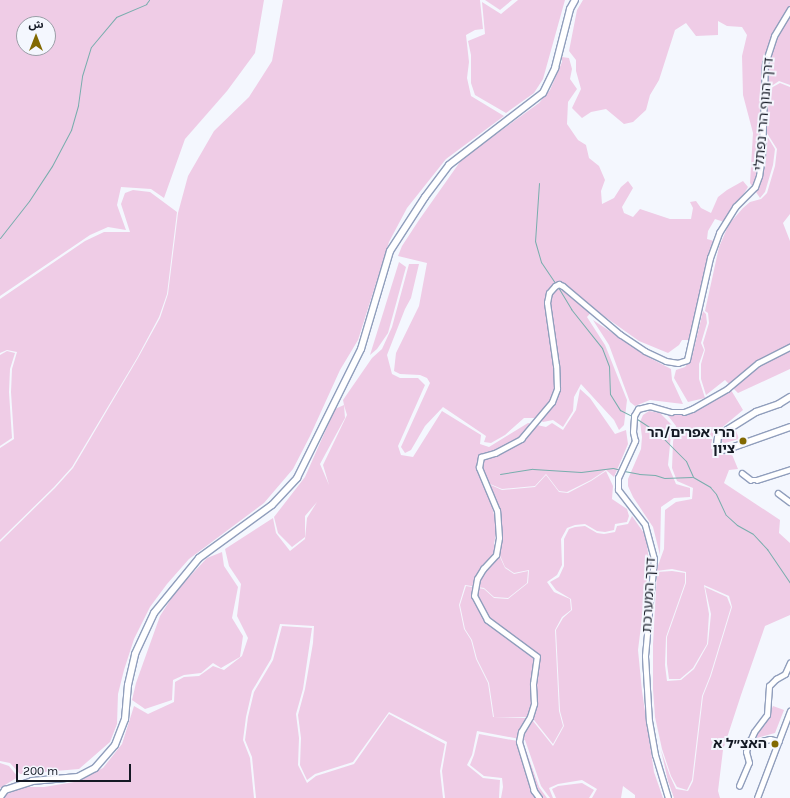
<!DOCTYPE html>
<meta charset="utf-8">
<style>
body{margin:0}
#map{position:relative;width:790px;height:798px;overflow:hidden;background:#f4f7fe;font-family:Karla,"Noto Sans Arabic","Noto Sans Hebrew",sans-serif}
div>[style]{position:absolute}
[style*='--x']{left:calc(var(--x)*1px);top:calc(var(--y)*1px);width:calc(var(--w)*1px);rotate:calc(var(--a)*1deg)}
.green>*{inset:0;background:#efcce6}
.stream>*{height:1px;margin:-0.5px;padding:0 0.5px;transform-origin:0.5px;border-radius:0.5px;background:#78adad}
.roads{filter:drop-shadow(1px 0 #909ebc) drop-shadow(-1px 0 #909ebc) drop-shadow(0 1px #909ebc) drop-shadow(0 -1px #909ebc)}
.street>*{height:4.5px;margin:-2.25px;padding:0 2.25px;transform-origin:2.25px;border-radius:2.25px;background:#fff}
.secondary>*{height:6px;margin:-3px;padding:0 3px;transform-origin:3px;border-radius:3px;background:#fff}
.dots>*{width:11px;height:11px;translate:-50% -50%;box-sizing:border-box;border:2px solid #f4f7fe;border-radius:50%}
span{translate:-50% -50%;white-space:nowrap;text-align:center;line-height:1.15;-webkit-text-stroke:4px #f4f7fe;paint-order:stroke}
.street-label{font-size:14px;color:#141924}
.poi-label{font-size:14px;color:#141924;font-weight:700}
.right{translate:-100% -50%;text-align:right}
.north{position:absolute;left:16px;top:16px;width:40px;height:40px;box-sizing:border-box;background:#f4f7fe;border:1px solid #9a9ea7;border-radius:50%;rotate:0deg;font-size:11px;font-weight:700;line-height:16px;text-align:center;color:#141924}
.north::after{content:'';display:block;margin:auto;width:14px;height:18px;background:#826901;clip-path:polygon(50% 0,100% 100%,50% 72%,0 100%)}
.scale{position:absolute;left:16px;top:764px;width:115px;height:18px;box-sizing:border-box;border:2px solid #141924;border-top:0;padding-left:5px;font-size:12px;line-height:14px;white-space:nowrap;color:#141924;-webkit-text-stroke:3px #f4f7fe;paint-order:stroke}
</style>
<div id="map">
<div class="green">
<i style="clip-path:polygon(evenodd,0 0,264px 0,255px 53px,227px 91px,185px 139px,164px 198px,151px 189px,121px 187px,117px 205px,126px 230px,108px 227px,90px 235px,0 296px,0 0,24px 24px,48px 24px,48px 48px,24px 48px,24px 24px)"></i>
<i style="clip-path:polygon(283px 0,480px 0,483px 29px,475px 30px,466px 35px,469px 62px,467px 78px,471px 96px,504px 116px,446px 159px,407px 208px,389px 242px,358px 340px,340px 370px,310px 436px,293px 469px,264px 503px,189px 559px,167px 584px,150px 607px,134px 639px,124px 670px,118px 694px,117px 724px,110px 742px,79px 769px,20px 774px,10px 763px,0 761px,0 542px,55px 488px,73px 468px,138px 358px,160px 318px,168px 294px,178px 213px,188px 176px,214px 131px,249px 97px,272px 61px)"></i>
<i style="clip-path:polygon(485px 0,512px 0,500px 10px)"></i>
<i style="clip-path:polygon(518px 0,565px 0,543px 79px,534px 93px,506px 113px,475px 95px,471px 83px,471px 55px,468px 41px,485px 34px,482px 2px,501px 14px)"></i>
<i style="clip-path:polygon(583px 0,790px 0,790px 85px,779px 81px,770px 87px,766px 93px,764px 131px,775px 149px,773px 165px,765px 192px,760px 198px,750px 183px,753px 133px,743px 95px,742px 56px,747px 35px,742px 27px,727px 26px,718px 21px,718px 35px,696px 36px,686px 23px,675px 30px,659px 80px,650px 95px,646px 110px,633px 122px,624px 124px,606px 109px,591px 112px,582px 118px,572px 108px,581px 89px,576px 71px,576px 60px,569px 51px,577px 10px)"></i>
<i style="clip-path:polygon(562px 57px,569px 58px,572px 69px,570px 79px,577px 89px,568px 102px,567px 124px,578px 140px,586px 145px,589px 158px,599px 166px,605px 180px,601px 191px,602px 204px,614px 198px,621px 187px,628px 181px,633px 188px,622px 207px,624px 213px,633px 217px,640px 209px,670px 219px,691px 219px,693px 208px,690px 202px,696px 201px,701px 208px,711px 213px,718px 197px,727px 190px,743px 181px,748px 187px,728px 219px,724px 222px,715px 219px,708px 231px,707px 239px,714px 241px,691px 340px,682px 340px,679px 345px,668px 353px,639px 341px,594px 309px,587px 317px,605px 345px,627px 400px,624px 425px,619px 430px,614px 420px,581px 384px,574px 397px,573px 411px,563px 427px,553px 420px,543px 422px,537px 418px,524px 418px,505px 435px,491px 443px,484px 442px,486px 436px,443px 407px,425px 426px,411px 450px,405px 453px,401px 447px,430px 383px,427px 378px,420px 375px,400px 374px,394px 371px,396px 353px,419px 306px,427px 263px,398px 256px,402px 246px,419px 220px,462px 159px,539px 103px,550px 90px,562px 62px)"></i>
<i style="clip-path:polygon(780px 83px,790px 87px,790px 214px,783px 223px,790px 241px,790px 369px,738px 393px,725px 380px,706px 395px,701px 379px,701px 364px,705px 350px,703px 343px,709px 323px,708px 313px,705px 311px,719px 247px,729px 224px,743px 208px,750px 202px,761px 199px,767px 193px,775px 166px,777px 149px,765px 130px,768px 93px,771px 88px)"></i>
<i style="clip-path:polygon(133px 190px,150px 192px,177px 212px,167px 294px,159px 317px,137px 358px,72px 467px,54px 487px,0 540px,0 448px,14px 439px,11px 392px,12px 369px,17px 352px,7px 350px,0 353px,0 299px,85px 241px,104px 232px,130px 232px,121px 204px,125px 193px)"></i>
<i style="clip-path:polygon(399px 262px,406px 267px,388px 333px,377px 349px,370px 355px)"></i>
<i style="clip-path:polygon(evenodd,409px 264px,419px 264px,411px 298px,405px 309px,387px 355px,392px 374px,400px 378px,418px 378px,425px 385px,398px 446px,401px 455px,413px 457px,442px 411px,481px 435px,480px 444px,489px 447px,528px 423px,546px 427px,552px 423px,563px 430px,576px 410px,580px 389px,590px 398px,615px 434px,626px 430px,628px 444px,614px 477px,606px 470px,591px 480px,567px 492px,559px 491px,546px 474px,535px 486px,502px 489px,490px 484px,489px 493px,497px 528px,494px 544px,505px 568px,514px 574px,528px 571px,527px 583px,508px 598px,494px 597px,484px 588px,465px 585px,459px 605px,464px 629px,471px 640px,476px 659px,488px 683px,493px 717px,526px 718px,533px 721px,553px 746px,564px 726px,560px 711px,556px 630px,563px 618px,572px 610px,571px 599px,556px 590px,550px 582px,559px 577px,564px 566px,564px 539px,569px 529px,575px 527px,585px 526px,597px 533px,604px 534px,615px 532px,617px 526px,628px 524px,632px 516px,646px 536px,649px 562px,638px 650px,642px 691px,654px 772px,663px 798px,635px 798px,635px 795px,623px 786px,621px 798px,592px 798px,597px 789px,582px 780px,558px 784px,549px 788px,553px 798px,550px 798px,541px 786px,525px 740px,477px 731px,472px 755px,467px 765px,483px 778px,500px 780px,499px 798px,445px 798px,442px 771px,447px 742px,389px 712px,353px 762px,315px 774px,307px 780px,300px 765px,301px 738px,298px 715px,305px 689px,313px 643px,314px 626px,280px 624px,271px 659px,252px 691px,246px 717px,243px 740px,250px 758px,254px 798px,4px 798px,5px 795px,24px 787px,44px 787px,74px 782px,103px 768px,122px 744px,134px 706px,148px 714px,174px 702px,175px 682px,184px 677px,199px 676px,213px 666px,224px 670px,242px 656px,248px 638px,237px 616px,241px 584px,229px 566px,225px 549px,273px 518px,276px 533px,290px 551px,305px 539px,307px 518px,317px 502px,305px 516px,305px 537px,292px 547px,278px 533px,274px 517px,305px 477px,335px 409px,344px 405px,343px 400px,372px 358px,382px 349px,392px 327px,409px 264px,344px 405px,347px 415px,323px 465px,329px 485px,320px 464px,345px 418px,344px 405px)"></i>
<i style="clip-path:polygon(703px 311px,706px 314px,707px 323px,701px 343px,704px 350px,699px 364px,699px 379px,705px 398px,688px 402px,674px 378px,676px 370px,685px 367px,692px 357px)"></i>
<i style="clip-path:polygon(593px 320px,650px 358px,671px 369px,672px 380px,683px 404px,650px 400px,635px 406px,630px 402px,609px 345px)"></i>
<i style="clip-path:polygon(7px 351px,15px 353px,10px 369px,9px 392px,12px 438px,0 446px,0 355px)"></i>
<i style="clip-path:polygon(731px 390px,743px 410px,713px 435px,711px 445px,718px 453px,731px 452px,738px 469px,729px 470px,724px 483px,780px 520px,779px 533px,790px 543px,790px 615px,765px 626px,741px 695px,723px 750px,718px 791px,720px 798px,674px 798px,668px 781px,661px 750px,670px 776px,676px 789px,688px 791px,693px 781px,703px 696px,711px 676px,732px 607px,729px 596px,704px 585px,709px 614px,707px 644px,693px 668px,680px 679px,669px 679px,667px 664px,667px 637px,686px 583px,686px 572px,672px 569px,656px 571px,664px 549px,665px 510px,676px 502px,692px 499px,693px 488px,677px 481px,672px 468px,673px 442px,676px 426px,666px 413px,681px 414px,692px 412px)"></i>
<i style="clip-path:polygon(649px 411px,660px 413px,672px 425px,668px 465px,676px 484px,690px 488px,690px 497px,674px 498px,661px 507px,660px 555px,653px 527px,633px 497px,628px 486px,628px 479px,641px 449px,642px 437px,640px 422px,643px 415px)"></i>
<i style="clip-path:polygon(735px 428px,739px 439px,725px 443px,722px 442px,722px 439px,724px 436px)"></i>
<i style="clip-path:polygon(606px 471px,613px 486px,612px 499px,627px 509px,629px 516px,627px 522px,615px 524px,614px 530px,605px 532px,597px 531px,585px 524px,575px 525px,567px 528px,561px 539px,562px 565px,557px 575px,547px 582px,554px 592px,570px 599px,571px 610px,562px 617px,555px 630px,559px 711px,563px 726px,553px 744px,534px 720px,526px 717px,494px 717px,489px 683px,477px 659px,472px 640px,465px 629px,460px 605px,466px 586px,484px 589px,494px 598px,508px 599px,528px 583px,529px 570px,514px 573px,505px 567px,495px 544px,498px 528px,491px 493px,491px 485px,502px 490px,535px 487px,546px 475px,559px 492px,568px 493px,591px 481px)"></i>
<i style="clip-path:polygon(222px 552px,224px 566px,238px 587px,232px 618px,243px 636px,240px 657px,221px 668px,213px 663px,201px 673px,184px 675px,173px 680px,172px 700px,145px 709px,132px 700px,136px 683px,160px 616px,176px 591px,207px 558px)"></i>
<i style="clip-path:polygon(672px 571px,685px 573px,685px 583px,666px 637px,665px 665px,667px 681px,681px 680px,694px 669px,708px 644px,711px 614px,705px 587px,727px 597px,731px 607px,710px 676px,702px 696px,692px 780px,687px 790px,677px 787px,671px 776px,662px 749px,655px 717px,653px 689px,653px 644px,657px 572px)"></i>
<i style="clip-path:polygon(282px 626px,312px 628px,303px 689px,296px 714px,299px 738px,298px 765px,307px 783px,316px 776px,354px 764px,389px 714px,445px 744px,440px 771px,443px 798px,256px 798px,252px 757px,245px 740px,248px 717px,254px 692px,273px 660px)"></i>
<i style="clip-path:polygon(773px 706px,784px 710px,775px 733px,757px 738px,757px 734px,765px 725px)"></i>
<i style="clip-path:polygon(479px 734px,523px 742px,539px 787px,547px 798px,501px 798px,503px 787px,502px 778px,484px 776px,470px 765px,474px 755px)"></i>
<i style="clip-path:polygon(0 763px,9px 766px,18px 777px,0 788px)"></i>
<i style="clip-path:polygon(582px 783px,594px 790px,589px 798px,556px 798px,552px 789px,558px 786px)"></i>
</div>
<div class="stream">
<i style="--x:539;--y:183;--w:58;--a:93.9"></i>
<i style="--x:535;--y:241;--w:22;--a:74"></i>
<i style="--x:541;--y:262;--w:25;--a:56"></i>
<i style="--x:0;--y:238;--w:47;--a:-51.9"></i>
<i style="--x:29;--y:201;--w:42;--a:-56.7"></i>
<i style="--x:52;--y:166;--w:41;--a:-62.2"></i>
<i style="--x:71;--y:130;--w:26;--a:-74"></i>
<i style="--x:78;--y:105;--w:29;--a:-82"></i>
<i style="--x:82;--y:76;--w:30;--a:-73"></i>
<i style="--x:91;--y:47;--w:39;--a:-50"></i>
<i style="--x:116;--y:17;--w:33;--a:-23"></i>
<i style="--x:146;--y:4;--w:5;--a:-53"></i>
<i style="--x:558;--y:287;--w:26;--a:59"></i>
<i style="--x:571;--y:309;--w:50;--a:51.5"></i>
<i style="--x:602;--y:348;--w:19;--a:69"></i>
<i style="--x:609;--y:366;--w:28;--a:88"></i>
<i style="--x:610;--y:394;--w:19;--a:58"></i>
<i style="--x:620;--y:410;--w:13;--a:27"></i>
<i style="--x:637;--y:419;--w:24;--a:33"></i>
<i style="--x:657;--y:432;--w:41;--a:45"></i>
<i style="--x:686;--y:461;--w:17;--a:66"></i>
<i style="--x:693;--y:477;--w:20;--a:30"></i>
<i style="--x:710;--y:487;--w:9;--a:49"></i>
<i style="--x:716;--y:494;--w:23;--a:65"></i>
<i style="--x:726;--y:515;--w:15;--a:42"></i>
<i style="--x:737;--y:525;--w:18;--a:29"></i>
<i style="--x:753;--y:534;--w:21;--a:47"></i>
<i style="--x:767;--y:549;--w:41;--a:55.9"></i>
<i style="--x:624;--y:471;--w:15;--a:11"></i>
<i style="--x:639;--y:474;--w:16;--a:4"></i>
<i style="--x:655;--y:475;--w:9;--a:18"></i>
<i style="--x:664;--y:478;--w:28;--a:-2"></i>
<i style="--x:500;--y:474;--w:33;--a:-9"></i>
<i style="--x:533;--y:469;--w:48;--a:3.6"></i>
<i style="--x:581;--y:472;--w:32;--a:-7"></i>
<i style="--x:613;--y:468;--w:8;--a:14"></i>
</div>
<div class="roads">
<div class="street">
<i style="--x:742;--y:473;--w:11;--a:38"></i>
<i style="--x:751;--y:480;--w:6;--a:0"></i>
<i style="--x:757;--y:480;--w:35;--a:-18"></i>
<i style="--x:778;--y:493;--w:15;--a:37"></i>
<i style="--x:750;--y:740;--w:8;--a:14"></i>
<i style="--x:758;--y:742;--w:12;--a:-14"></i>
<i style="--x:770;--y:739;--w:9;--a:13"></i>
<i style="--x:739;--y:786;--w:25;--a:-67"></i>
<i style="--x:749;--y:763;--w:11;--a:-105"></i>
<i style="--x:746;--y:752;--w:4;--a:-76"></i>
<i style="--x:747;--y:748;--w:17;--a:-66"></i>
<i style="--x:754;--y:732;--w:21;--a:-53"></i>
<i style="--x:767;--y:715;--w:29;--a:-86"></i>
<i style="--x:769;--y:686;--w:10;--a:-45"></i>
<i style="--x:776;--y:679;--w:10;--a:-29"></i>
<i style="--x:785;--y:674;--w:12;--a:-66"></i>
<i style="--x:539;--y:798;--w:9;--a:-126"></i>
<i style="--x:534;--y:791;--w:51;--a:-107"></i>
<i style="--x:519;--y:742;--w:10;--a:-79"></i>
<i style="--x:521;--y:732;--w:17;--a:-59"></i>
<i style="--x:530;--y:717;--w:14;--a:-73"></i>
<i style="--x:534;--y:704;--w:20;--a:-93"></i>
<i style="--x:533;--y:684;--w:27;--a:-82"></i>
<i style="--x:537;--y:657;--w:62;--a:-143.5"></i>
<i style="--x:487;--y:620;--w:27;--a:-118"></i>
<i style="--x:474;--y:596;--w:17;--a:-80"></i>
<i style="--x:477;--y:579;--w:12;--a:-59"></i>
<i style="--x:483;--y:569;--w:19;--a:-47"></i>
<i style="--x:496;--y:555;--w:17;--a:-80"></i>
<i style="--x:499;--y:538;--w:27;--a:-94"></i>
<i style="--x:497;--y:511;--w:47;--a:-112.7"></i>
<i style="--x:479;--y:468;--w:11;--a:-80"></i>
<i style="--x:481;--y:457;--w:15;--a:-16"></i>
<i style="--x:495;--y:453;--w:30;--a:-28"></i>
<i style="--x:521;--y:439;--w:48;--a:-50"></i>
<i style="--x:552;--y:402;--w:14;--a:-69"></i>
<i style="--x:557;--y:389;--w:23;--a:-92"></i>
<i style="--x:556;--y:366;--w:64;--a:-98.1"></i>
<i style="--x:547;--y:303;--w:10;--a:-79"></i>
<i style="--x:549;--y:293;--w:9;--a:-49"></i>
<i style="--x:555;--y:286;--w:4;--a:-27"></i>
<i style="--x:559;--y:284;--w:4;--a:27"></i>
<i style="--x:563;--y:286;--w:75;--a:40.1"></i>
<i style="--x:620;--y:334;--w:30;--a:34"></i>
<i style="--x:645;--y:351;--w:23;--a:25"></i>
<i style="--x:666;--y:361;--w:12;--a:9"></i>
<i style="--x:678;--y:363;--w:9;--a:-18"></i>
<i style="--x:687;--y:360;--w:105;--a:-77.3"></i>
<i style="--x:710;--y:258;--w:27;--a:-70"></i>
<i style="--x:719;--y:233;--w:31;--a:-58"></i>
<i style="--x:735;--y:207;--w:28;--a:-45"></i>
<i style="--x:755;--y:187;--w:12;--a:-70"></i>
<i style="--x:759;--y:176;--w:19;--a:-81"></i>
<i style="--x:762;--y:157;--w:93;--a:-88.2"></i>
<i style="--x:765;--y:64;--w:29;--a:-72"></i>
<i style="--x:774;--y:36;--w:31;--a:-59"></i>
<i style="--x:668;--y:798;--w:45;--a:-106.8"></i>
<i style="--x:655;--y:755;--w:34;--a:-100"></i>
<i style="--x:649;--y:722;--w:66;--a:-93.5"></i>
<i style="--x:645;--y:656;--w:97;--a:-84.7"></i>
<i style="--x:654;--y:559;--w:35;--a:-105"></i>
<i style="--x:645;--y:525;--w:44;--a:-127.6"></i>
<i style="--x:618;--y:490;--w:12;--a:-90"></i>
<i style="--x:618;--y:478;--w:41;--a:-65.3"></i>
<i style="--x:635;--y:441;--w:9;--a:-103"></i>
<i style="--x:633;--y:432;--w:16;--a:-86"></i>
<i style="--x:634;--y:416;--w:8;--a:-60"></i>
<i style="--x:638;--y:409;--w:12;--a:-14"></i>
<i style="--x:650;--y:406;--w:22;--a:16"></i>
<i style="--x:671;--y:412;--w:13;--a:0"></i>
<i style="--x:684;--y:412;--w:9;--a:-21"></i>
<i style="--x:692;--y:409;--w:40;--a:-29.7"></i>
<i style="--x:727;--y:389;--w:40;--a:-40"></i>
<i style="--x:758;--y:363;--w:36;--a:-27"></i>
<i style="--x:757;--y:798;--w:93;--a:-69.2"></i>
</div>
<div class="secondary">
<i style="--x:790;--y:397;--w:13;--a:148"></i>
<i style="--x:779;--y:404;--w:24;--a:161"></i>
<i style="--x:756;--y:412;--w:39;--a:148"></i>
<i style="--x:723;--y:433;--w:6;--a:141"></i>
<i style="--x:718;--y:437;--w:8;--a:97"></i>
<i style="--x:717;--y:445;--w:7;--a:45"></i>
<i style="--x:722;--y:450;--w:6;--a:-9"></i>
<i style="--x:728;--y:449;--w:66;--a:-19.5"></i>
<i style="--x:0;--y:797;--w:9;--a:-54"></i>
<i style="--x:5;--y:790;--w:28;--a:-18"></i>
<i style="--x:32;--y:781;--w:46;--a:-5"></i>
<i style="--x:78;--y:777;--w:19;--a:-28"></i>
<i style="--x:95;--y:768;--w:30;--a:-49"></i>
<i style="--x:115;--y:745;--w:28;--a:-69"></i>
<i style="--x:125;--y:719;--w:34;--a:-85"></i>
<i style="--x:128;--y:685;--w:32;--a:-77"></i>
<i style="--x:135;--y:654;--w:45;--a:-65.1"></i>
<i style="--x:154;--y:613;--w:71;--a:-50.7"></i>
<i style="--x:199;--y:558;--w:90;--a:-36"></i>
<i style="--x:272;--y:505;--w:37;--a:-47"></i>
<i style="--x:297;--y:478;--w:144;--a:-63.6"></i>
<i style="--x:361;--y:349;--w:102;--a:-73.5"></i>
<i style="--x:390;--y:251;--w:64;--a:-57.1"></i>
<i style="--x:425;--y:197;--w:40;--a:-53"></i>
<i style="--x:449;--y:165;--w:118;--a:-37.5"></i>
<i style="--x:543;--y:93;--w:28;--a:-64"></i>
<i style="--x:555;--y:68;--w:61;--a:-75.7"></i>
<i style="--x:570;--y:9;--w:10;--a:-61"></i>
</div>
</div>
<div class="dots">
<i style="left:743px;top:441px;background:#826901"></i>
<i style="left:775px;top:744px;background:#826901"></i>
</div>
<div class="street-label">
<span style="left:764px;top:114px;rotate:-85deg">דרך הנוף הרי נפתלי</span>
<span style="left:649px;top:595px;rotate:-87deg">דרך המערכת</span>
</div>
<div class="poi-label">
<span class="right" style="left:735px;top:441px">הרי אפרים/הר<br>ציון</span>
<span class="right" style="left:767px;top:744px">האצ״ל א</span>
</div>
<div class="north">ش</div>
<div class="scale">200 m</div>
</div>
